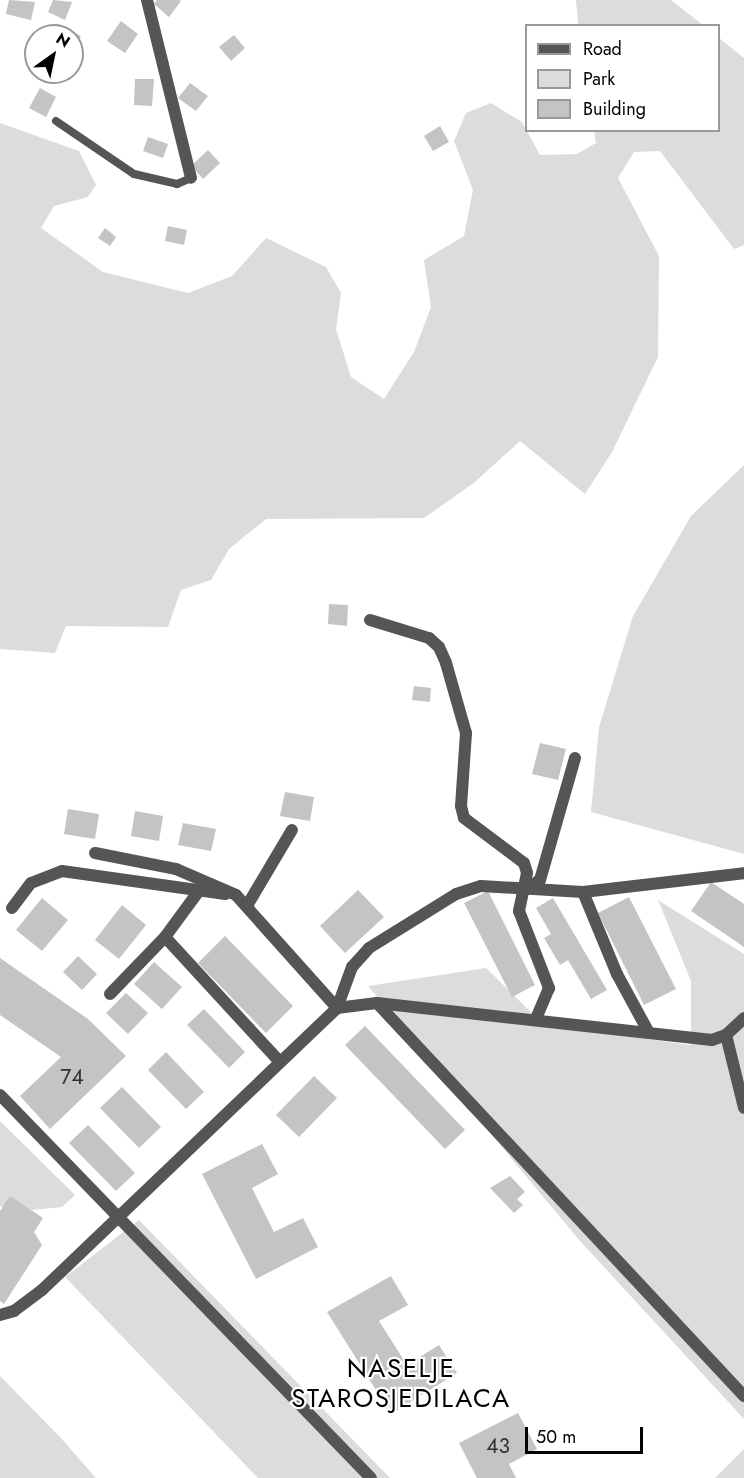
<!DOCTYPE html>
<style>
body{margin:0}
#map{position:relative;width:744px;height:1478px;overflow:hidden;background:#fff;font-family:Jost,sans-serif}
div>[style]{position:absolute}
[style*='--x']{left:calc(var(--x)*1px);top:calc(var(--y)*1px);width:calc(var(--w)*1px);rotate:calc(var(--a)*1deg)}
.green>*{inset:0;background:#dcdcdc}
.building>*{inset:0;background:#c4c4c4}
.service>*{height:8px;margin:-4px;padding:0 4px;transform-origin:4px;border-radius:4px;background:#555}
.minor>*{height:12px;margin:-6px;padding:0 6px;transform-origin:6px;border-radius:6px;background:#555}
span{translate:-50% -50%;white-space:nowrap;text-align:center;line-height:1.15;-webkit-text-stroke:4.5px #fff;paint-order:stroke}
.number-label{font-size:21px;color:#313131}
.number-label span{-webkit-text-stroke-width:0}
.neighbourhood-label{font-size:26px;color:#000;letter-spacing:1.5px}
.legend{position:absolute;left:525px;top:24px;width:195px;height:108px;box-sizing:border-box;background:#fff;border:2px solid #999;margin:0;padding:8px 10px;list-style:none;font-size:18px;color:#000}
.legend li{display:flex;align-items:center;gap:12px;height:30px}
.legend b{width:30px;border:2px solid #999}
.north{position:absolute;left:24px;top:24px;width:60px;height:60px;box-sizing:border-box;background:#fff;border:2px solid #999;border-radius:50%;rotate:33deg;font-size:16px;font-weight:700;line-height:24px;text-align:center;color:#000}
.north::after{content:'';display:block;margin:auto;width:21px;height:27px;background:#000;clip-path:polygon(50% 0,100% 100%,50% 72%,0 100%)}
.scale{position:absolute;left:525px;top:1427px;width:118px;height:27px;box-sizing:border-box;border:3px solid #000;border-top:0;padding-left:8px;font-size:18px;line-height:21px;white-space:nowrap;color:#000;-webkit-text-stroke:4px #fff;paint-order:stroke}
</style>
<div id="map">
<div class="green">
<i style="clip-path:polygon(576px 0,671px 0,703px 25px,578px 25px)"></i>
<i style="clip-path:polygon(719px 38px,744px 58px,744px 245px,734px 249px,660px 151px,634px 152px,618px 178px,659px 256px,658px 357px,612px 452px,585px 494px,520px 441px,475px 482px,424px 518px,266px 519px,229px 549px,211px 580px,181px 590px,168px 627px,66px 626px,55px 653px,0 649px,0 123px,79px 151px,96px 185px,88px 197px,54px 206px,41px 228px,103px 272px,188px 293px,232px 276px,266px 238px,326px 267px,341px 293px,336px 329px,351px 377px,384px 399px,414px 352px,431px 307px,424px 260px,464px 236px,473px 190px,454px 141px,466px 113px,491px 103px,522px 122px,540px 155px,577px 154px,596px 143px,594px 131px,718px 130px)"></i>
<i style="clip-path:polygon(744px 465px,744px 854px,591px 812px,599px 727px,633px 616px,691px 516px)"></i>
<i style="clip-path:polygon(658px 900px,744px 954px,744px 1419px,580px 1241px,368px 986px,486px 968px,544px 1025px,691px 1045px,691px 981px)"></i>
<i style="clip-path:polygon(0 1121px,75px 1195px,62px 1207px,10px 1212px,0 1206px)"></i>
<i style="clip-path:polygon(139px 1220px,390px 1478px,258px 1478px,65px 1277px)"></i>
<i style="clip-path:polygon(0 1376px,60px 1437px,96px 1478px,0 1478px)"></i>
<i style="clip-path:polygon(744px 1449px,744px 1478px,715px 1478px)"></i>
</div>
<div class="building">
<i style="clip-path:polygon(9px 0,35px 2px,31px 20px,6px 14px)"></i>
<i style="clip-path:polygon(53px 0,72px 2px,65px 20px,48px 12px)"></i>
<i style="clip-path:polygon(157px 0,179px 0,181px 1px,169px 17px,154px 4px)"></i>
<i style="clip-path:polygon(121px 21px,138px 34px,125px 53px,107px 41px)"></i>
<i style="clip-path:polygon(57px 24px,81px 36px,76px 47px,72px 45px,72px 36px,52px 36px)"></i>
<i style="clip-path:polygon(234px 35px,245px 48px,231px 61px,219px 47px)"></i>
<i style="clip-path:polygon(135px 79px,154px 79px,152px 106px,134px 105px)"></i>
<i style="clip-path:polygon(190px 83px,208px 96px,196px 111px,178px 98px)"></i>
<i style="clip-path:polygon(40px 88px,56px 97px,46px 117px,29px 108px)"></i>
<i style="clip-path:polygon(440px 126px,449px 142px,433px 151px,424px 136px)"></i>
<i style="clip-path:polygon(148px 137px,168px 144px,163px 158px,143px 151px)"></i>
<i style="clip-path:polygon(208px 150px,220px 163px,203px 179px,191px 166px)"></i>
<i style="clip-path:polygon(168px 226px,187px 230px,184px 245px,165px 241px)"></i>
<i style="clip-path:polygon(105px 228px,116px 237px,110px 246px,98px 238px)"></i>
<i style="clip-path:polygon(329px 604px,348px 605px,347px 626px,328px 624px)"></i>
<i style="clip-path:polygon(414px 686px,431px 688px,430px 702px,412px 700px)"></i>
<i style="clip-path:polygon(540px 743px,566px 749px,558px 780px,532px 774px)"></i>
<i style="clip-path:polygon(285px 792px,314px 797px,310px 821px,280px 816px)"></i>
<i style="clip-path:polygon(68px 809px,99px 814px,95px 839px,64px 834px)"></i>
<i style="clip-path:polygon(135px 811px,163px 816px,159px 841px,131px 836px)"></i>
<i style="clip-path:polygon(183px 823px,216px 829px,211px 851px,178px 845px)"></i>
<i style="clip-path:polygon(711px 882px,744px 904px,744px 947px,691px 911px)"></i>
<i style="clip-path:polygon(358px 890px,384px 917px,345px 953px,320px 926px)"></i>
<i style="clip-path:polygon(488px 891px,535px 985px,512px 997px,464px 903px)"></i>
<i style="clip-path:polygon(629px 897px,676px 989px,644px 1005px,598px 913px)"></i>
<i style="clip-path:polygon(42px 898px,68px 920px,42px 951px,16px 930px)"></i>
<i style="clip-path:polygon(553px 898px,607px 990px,591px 999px,568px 960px,560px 965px,544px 938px,551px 934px,536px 908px)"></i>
<i style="clip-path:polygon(122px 905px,146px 925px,119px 959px,95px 940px)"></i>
<i style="clip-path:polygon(225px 936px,293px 1006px,266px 1033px,198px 963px)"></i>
<i style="clip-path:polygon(78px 956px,97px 974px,82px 990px,63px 972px)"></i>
<i style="clip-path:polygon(0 958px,88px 1019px,126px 1056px,50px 1129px,20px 1096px,61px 1057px,0 1015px)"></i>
<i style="clip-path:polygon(154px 962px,182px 987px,162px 1009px,134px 984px)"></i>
<i style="clip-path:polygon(126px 993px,148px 1013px,128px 1034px,106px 1013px)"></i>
<i style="clip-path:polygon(204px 1009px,245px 1052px,229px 1068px,187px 1025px)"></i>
<i style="clip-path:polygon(365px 1026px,465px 1130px,445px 1149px,345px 1045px)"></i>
<i style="clip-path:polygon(166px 1052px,204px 1092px,186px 1109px,148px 1070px)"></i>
<i style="clip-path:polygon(314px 1076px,337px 1098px,299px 1137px,276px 1115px)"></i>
<i style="clip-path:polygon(122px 1087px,161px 1127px,139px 1148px,100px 1108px)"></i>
<i style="clip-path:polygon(88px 1125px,135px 1173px,116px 1191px,69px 1143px)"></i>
<i style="clip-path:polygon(262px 1144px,278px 1174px,252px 1188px,274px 1232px,303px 1218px,318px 1247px,256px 1279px,202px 1174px)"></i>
<i style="clip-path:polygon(510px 1176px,525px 1192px,517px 1199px,523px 1205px,514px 1213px,490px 1188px)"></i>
<i style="clip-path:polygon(10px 1196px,43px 1218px,34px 1232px,42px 1245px,4px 1304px,0 1301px,0 1211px)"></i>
<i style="clip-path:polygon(391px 1276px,408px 1305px,379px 1321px,407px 1365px,439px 1345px,457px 1373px,391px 1414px,327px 1312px)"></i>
<i style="clip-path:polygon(518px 1413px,537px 1449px,509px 1464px,516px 1478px,477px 1478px,459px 1443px)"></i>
</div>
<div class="service">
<i style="--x:56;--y:121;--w:94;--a:34.2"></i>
<i style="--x:134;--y:174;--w:44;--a:13.1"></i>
<i style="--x:177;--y:184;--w:15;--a:-23"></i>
</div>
<div class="minor">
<i style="--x:147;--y:0;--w:183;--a:76.1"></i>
<i style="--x:370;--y:620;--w:62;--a:17"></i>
<i style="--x:429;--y:638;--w:13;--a:42"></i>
<i style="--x:439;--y:647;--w:17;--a:66"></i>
<i style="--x:446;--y:663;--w:73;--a:74.1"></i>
<i style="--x:466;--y:733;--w:73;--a:93.9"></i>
<i style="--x:461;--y:806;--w:12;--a:76"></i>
<i style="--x:464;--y:818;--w:75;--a:36.9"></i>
<i style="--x:524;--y:863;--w:10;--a:73"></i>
<i style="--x:527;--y:873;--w:39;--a:102"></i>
<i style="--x:519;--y:911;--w:83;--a:68.7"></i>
<i style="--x:549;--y:988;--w:33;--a:113"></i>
<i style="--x:95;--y:853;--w:83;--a:11.2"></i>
<i style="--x:176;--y:869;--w:65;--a:23.4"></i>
<i style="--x:236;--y:895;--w:152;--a:48.2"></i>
<i style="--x:525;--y:890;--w:18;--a:-34"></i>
<i style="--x:540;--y:880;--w:127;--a:-74"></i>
<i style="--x:583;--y:892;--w:89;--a:67.5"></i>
<i style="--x:617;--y:974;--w:67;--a:61.5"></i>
<i style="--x:248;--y:904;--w:86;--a:-59.3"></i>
<i style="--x:12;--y:908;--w:31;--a:-53"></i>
<i style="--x:31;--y:883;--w:33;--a:-21"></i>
<i style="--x:62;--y:871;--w:165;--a:8"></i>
<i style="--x:165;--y:937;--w:168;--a:47.4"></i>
<i style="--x:110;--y:994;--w:79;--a:-46"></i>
<i style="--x:165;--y:937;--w:56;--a:-53.7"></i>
<i style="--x:377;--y:1003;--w:538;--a:46.96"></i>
<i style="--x:337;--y:1008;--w:44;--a:-69.9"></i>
<i style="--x:352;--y:967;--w:25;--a:-48"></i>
<i style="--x:369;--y:948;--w:102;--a:-31.8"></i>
<i style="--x:456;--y:894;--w:26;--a:-18"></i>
<i style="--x:481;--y:886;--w:102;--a:3.4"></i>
<i style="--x:583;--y:892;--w:162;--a:-6.7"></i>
<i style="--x:726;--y:1035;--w:75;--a:76.1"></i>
<i style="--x:0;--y:1095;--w:533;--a:45.91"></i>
<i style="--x:0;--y:1315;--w:15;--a:-16"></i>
<i style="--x:14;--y:1311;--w:35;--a:-37"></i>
<i style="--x:42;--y:1290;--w:408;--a:-43.7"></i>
<i style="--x:337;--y:1008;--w:40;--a:-7.1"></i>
<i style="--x:377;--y:1003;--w:337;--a:6.3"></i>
<i style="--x:712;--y:1040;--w:15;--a:-20"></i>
<i style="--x:726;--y:1035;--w:25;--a:-43"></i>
</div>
<div class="number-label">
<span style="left:72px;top:1077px">74</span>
<span style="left:498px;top:1446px">43</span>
</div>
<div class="neighbourhood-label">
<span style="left:401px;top:1384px">NASELJE<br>STAROSJEDILACA</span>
</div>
<ul class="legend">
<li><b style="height:8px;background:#555"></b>Road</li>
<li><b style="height:16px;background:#dcdcdc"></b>Park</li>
<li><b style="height:16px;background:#c4c4c4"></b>Building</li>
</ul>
<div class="north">N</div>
<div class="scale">50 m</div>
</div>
